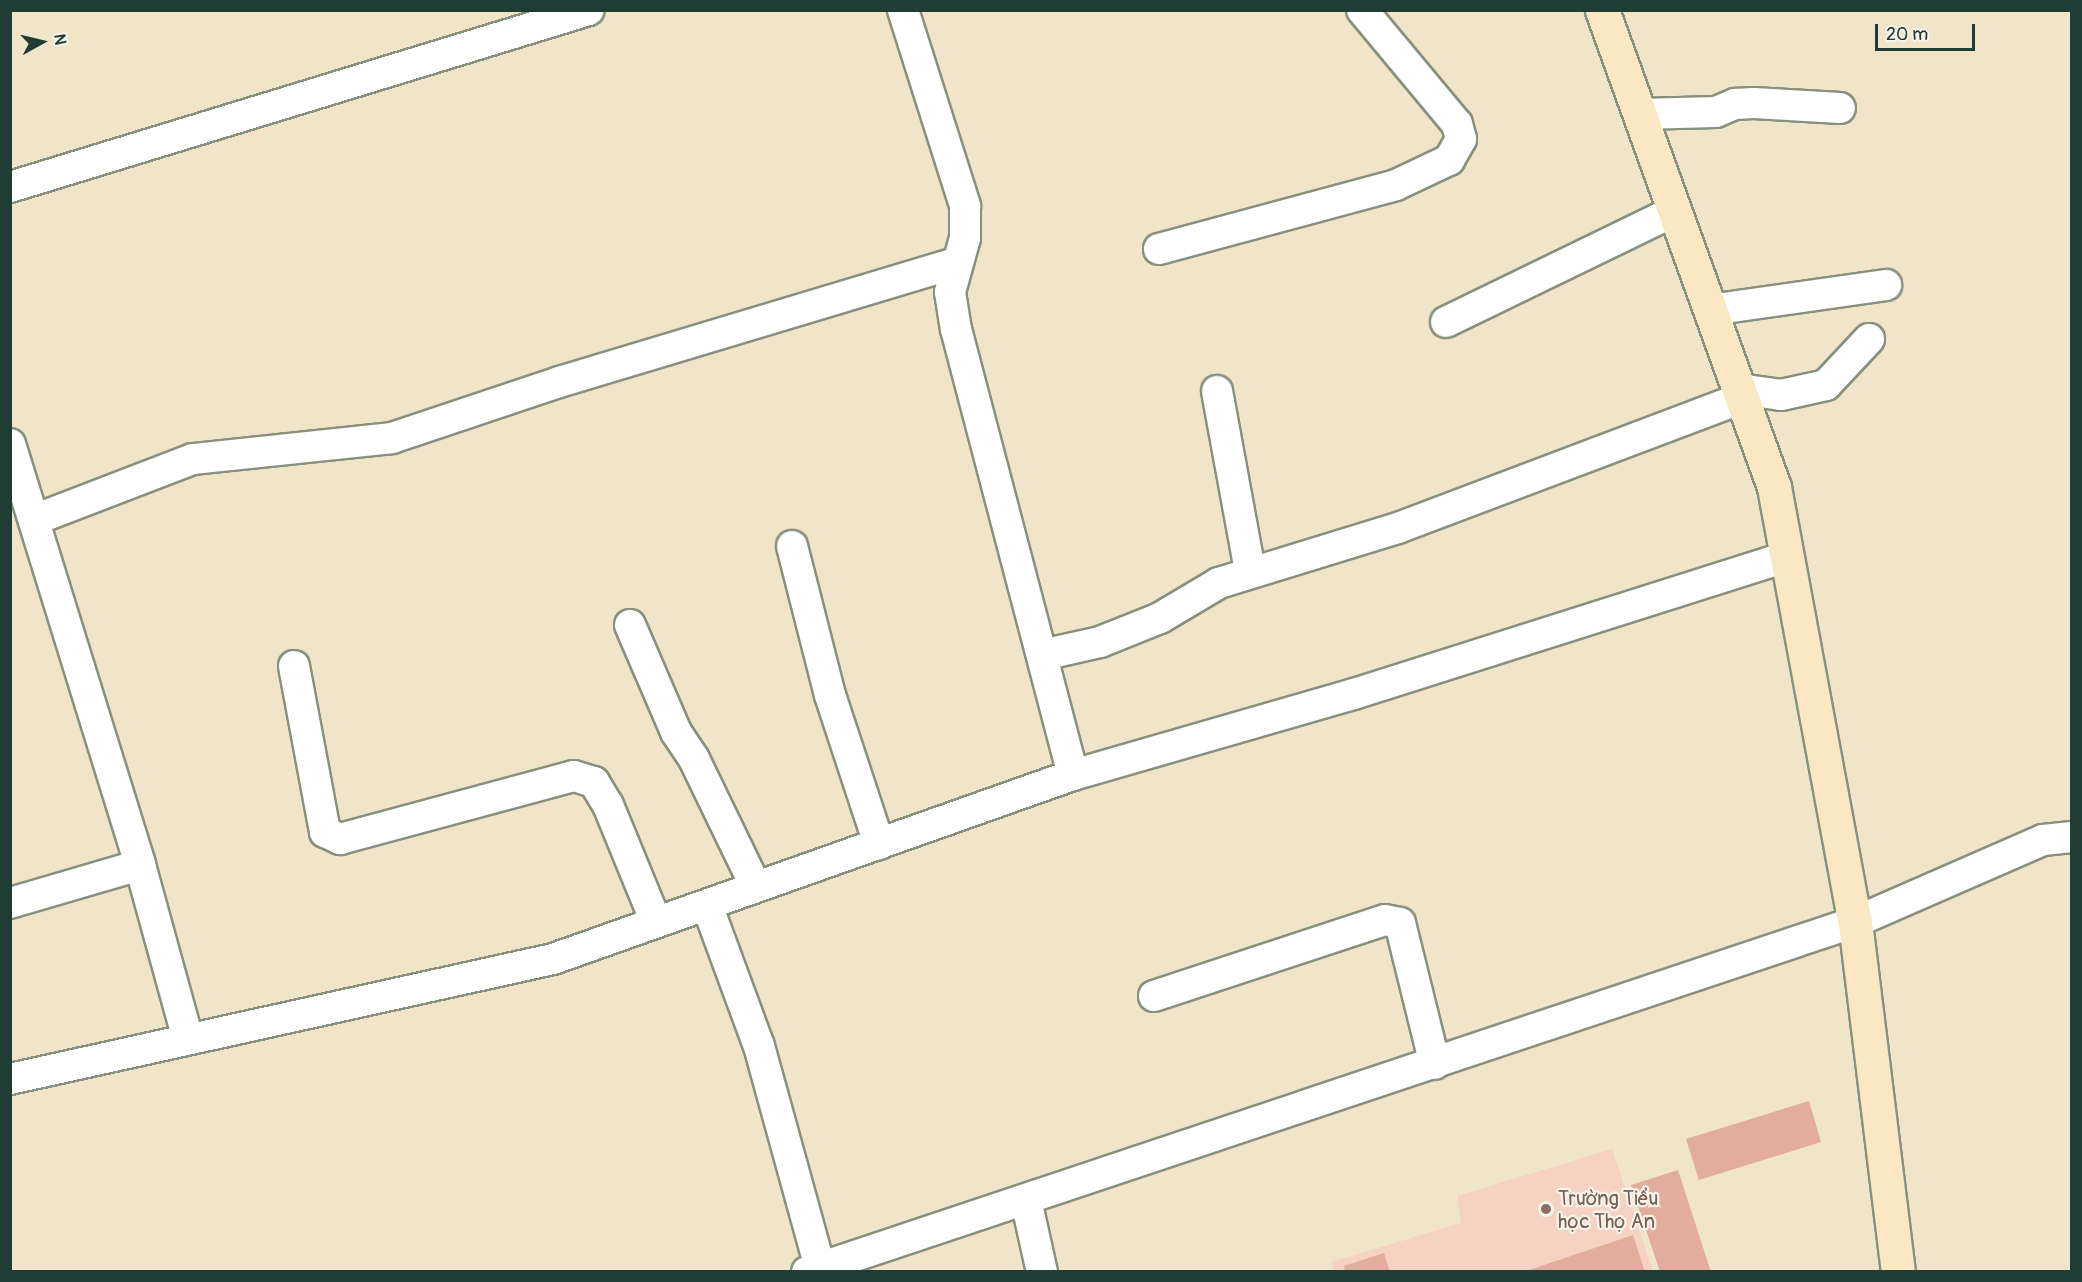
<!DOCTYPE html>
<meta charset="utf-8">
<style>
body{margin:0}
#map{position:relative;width:2082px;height:1282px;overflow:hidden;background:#f0e4c9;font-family:Pangolin,sans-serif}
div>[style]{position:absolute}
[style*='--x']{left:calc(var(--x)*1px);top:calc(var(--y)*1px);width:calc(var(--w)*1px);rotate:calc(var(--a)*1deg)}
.built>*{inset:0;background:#f6d2c3}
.building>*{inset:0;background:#e2ad9c}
.roads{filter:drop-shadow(2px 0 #88907e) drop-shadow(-2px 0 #88907e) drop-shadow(0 2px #88907e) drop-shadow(0 -2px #88907e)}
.street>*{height:30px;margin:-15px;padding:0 15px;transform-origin:15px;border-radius:15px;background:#fff}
.secondary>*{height:33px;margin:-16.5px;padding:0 16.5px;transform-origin:16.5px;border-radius:16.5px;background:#fae7c3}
.dots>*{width:16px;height:16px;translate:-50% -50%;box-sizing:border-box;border:3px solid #f7f3e8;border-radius:50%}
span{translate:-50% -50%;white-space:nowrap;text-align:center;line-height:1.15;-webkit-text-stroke:4.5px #f7f3e8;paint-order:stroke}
.education-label{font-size:20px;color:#785e54}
.left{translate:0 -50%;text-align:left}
.frame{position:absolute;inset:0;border:12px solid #1f3d34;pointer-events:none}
.north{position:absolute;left:12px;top:12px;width:60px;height:60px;-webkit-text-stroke:4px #f7f3e8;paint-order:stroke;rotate:82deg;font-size:16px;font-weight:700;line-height:24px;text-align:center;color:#1f3d34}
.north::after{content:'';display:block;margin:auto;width:21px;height:27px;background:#1f3d34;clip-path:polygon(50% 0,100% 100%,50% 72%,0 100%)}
.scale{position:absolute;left:1875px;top:24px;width:100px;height:27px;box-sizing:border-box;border:3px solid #1f3d34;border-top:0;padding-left:8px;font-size:18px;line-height:21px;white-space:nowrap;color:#1f3d34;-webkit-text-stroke:4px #f7f3e8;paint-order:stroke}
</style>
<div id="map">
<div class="built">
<i style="clip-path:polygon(1612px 1149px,1653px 1271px,1334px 1272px,1331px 1262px,1461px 1223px,1457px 1196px)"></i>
</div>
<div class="building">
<i style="clip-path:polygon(1809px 1101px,1821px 1142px,1699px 1180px,1686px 1139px)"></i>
<i style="clip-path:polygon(1678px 1170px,1711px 1272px,1660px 1272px,1631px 1185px)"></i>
<i style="clip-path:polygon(1633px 1235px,1645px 1272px,1526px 1272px,1526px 1271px)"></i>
<i style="clip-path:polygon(1384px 1253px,1390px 1272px,1345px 1272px,1344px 1266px)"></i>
</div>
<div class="roads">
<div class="street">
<i style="--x:903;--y:10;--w:206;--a:72.4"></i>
<i style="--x:965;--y:206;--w:32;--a:90"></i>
<i style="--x:965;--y:238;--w:56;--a:105.5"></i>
<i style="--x:950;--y:292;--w:37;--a:81"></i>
<i style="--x:956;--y:329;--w:461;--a:75.3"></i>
<i style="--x:1640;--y:114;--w:76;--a:-1.5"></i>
<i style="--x:1716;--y:112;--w:21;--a:-23"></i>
<i style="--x:1735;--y:104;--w:19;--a:-3"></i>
<i style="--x:1754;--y:103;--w:86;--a:3.3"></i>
<i style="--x:10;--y:187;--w:605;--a:-17"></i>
<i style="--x:1159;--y:249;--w:245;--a:-15.1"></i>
<i style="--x:1396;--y:185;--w:59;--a:-25.3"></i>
<i style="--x:1449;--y:160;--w:24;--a:-60"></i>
<i style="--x:1461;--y:139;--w:16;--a:-105"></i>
<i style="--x:1457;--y:124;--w:148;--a:-129.8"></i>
<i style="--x:1710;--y:310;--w:178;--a:-8.1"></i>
<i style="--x:1446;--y:322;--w:254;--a:-25.9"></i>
<i style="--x:1739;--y:389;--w:42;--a:8.1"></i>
<i style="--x:1781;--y:395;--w:46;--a:-12.5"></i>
<i style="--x:1826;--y:385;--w:63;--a:-46.9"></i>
<i style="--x:1217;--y:391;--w:183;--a:79.6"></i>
<i style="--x:10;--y:444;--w:441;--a:72.8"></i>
<i style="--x:140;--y:865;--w:180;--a:74.6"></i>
<i style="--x:34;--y:520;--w:170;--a:-21"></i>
<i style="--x:193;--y:459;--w:200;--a:-6"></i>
<i style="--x:392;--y:438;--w:176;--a:-18.5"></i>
<i style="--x:559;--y:382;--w:414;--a:-16.7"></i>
<i style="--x:792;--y:546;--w:154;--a:75.7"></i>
<i style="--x:830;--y:695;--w:157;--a:71.8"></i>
<i style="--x:630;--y:625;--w:116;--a:66.7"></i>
<i style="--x:676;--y:732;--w:32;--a:56"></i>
<i style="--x:694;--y:759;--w:142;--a:64.2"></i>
<i style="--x:1042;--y:655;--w:59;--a:-12.6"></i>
<i style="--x:1100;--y:642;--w:65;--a:-21.8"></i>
<i style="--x:1160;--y:618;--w:69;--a:-30.7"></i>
<i style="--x:1219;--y:583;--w:187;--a:-17.1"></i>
<i style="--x:1398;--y:528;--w:368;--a:-20.7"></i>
<i style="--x:294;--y:666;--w:169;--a:79.4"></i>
<i style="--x:325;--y:832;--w:17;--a:25"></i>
<i style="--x:340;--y:839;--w:242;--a:-15.1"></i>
<i style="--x:574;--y:776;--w:21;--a:17"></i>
<i style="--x:594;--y:782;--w:27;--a:59"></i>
<i style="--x:608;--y:805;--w:126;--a:67.7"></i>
<i style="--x:10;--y:903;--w:135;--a:-16.3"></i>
<i style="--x:707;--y:905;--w:150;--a:69.8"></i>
<i style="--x:759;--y:1046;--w:229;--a:74.6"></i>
<i style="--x:1154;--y:996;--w:243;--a:-18.2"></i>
<i style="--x:1385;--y:920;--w:15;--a:11"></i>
<i style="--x:1400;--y:923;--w:145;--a:76.1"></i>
<i style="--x:10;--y:1079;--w:556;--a:-12.46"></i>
<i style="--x:553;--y:959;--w:552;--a:-19.49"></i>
<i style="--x:1073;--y:775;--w:292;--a:-16.1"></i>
<i style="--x:1354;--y:694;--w:454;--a:-17.6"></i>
<i style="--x:1026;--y:1200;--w:74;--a:77.5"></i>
<i style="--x:807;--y:1272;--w:1105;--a:-18.47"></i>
<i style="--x:1855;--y:922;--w:205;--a:-23.6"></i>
<i style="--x:2043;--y:840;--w:29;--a:-6"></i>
</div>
<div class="secondary">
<i style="--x:1602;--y:10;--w:507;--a:70.17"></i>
<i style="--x:1774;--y:487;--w:442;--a:79.5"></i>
<i style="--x:1855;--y:922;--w:353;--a:83"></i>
</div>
</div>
<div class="dots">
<i style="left:1546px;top:1209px;background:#8d6e63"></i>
</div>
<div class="education-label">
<span class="left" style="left:1558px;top:1210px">Trường Tiểu<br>học Thọ An</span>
</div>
<div class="frame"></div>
<div class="north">N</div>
<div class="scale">20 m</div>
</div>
